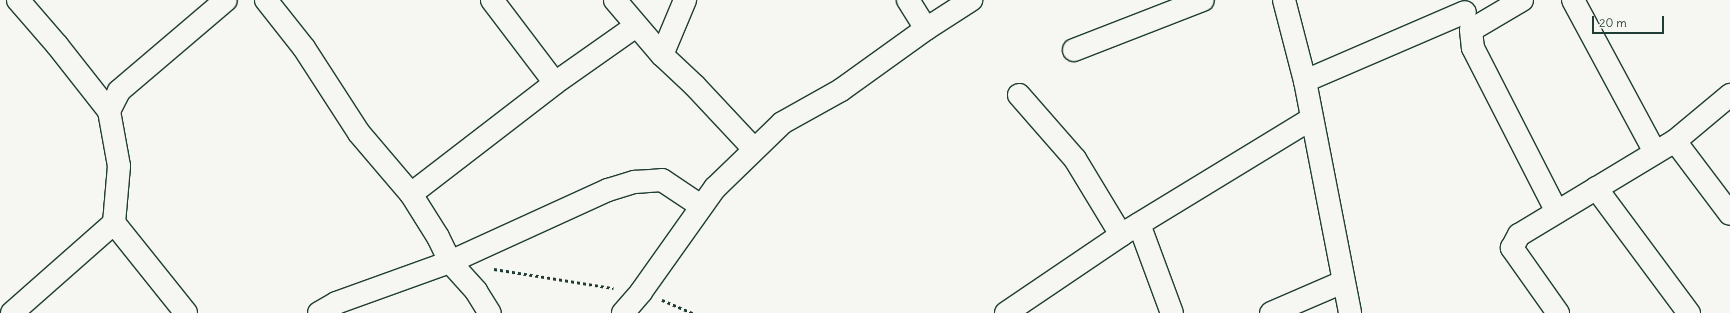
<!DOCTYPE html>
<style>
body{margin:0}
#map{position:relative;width:1730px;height:313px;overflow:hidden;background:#f6f6f2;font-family:Delius,sans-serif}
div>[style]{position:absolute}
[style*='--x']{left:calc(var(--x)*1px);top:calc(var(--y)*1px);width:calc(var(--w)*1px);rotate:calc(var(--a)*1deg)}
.path>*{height:2.5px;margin-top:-1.25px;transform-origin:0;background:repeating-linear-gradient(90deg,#1f3d34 0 3px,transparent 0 6px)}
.roads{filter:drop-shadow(1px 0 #1f3d34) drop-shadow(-1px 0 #1f3d34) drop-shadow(0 1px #1f3d34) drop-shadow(0 -1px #1f3d34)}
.minor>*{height:22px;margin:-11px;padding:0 11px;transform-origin:11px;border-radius:11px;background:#f6f6f2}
.tertiary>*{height:22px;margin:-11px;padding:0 11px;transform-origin:11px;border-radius:11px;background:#f6f6f2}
span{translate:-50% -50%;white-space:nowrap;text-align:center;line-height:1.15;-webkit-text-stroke:4px #f6f6f2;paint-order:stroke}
.scale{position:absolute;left:1592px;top:16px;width:72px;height:18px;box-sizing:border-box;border:2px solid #1f3d34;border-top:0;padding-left:5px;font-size:12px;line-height:14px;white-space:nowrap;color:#1f3d34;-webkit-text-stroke:3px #f6f6f2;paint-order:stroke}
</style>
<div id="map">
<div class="path">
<i style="--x:494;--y:269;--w:121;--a:9.1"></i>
<i style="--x:662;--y:300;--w:34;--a:23"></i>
</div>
<div class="roads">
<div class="minor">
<i style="--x:18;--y:0;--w:60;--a:49.1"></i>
<i style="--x:57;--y:45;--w:84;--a:51.8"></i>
<i style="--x:266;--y:0;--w:61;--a:51.6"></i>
<i style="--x:304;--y:48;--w:101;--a:57.1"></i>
<i style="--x:359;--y:133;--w:80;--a:49.6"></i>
<i style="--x:411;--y:194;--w:51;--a:57.9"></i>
<i style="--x:438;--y:237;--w:28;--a:64"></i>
<i style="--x:450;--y:262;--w:39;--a:48"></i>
<i style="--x:476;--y:291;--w:26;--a:58"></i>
<i style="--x:492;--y:0;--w:104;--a:52.8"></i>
<i style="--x:615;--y:0;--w:72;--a:49.5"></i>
<i style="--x:662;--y:55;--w:45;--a:43.2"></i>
<i style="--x:695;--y:86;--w:86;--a:46.9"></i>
<i style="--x:908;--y:0;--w:34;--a:58"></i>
<i style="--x:1522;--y:0;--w:59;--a:149.5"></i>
<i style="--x:1471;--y:30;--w:18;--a:84"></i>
<i style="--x:1473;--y:48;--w:184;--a:62.9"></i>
<i style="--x:1573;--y:0;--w:173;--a:61.7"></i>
<i style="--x:1074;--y:50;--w:138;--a:-21.2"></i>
<i style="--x:662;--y:55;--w:60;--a:-67.3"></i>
<i style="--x:1305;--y:81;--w:174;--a:-23.3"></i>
<i style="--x:1019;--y:95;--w:85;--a:48.8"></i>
<i style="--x:1075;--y:159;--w:89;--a:58.8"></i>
<i style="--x:1675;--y:141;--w:91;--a:53"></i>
<i style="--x:1596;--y:188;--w:156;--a:53.4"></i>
<i style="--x:411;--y:194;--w:182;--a:-37.6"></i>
<i style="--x:555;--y:83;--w:99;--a:-35.1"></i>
<i style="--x:114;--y:223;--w:115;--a:51.3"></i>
<i style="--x:1139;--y:224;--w:95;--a:69.7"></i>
<i style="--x:12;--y:313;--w:136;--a:-41.4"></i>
<i style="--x:114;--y:223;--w:57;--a:-85"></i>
<i style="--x:119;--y:166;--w:56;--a:-100.3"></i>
<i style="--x:109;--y:111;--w:22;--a:-63"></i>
<i style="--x:119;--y:91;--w:140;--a:-40.4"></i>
<i style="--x:319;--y:313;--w:20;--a:-30"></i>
<i style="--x:336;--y:303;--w:121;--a:-19.8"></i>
<i style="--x:450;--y:262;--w:174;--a:-24.5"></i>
<i style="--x:608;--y:190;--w:28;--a:-17"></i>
<i style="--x:635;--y:182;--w:27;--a:-4"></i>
<i style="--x:662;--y:180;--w:47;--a:33.7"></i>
<i style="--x:623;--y:313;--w:28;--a:-49"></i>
<i style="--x:641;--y:292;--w:128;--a:-54.6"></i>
<i style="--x:715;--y:188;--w:93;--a:-44.1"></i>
<i style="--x:782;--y:123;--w:68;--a:-29.2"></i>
<i style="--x:841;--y:90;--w:105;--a:-35.7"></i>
<i style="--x:926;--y:29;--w:54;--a:-32.8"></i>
<i style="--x:1006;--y:313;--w:139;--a:-34.1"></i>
<i style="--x:1121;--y:235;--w:223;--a:-31.4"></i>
<i style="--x:1271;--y:313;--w:78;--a:-23.3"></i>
<i style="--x:1558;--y:313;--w:80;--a:-125.3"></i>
<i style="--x:1512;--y:248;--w:15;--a:-62"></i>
<i style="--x:1519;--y:235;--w:182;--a:-31.1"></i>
<i style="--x:1675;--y:141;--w:72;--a:-39.9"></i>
</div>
<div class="tertiary">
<i style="--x:1284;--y:0;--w:84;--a:75.5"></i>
<i style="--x:1305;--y:81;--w:236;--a:79"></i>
</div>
</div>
<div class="scale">20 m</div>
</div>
